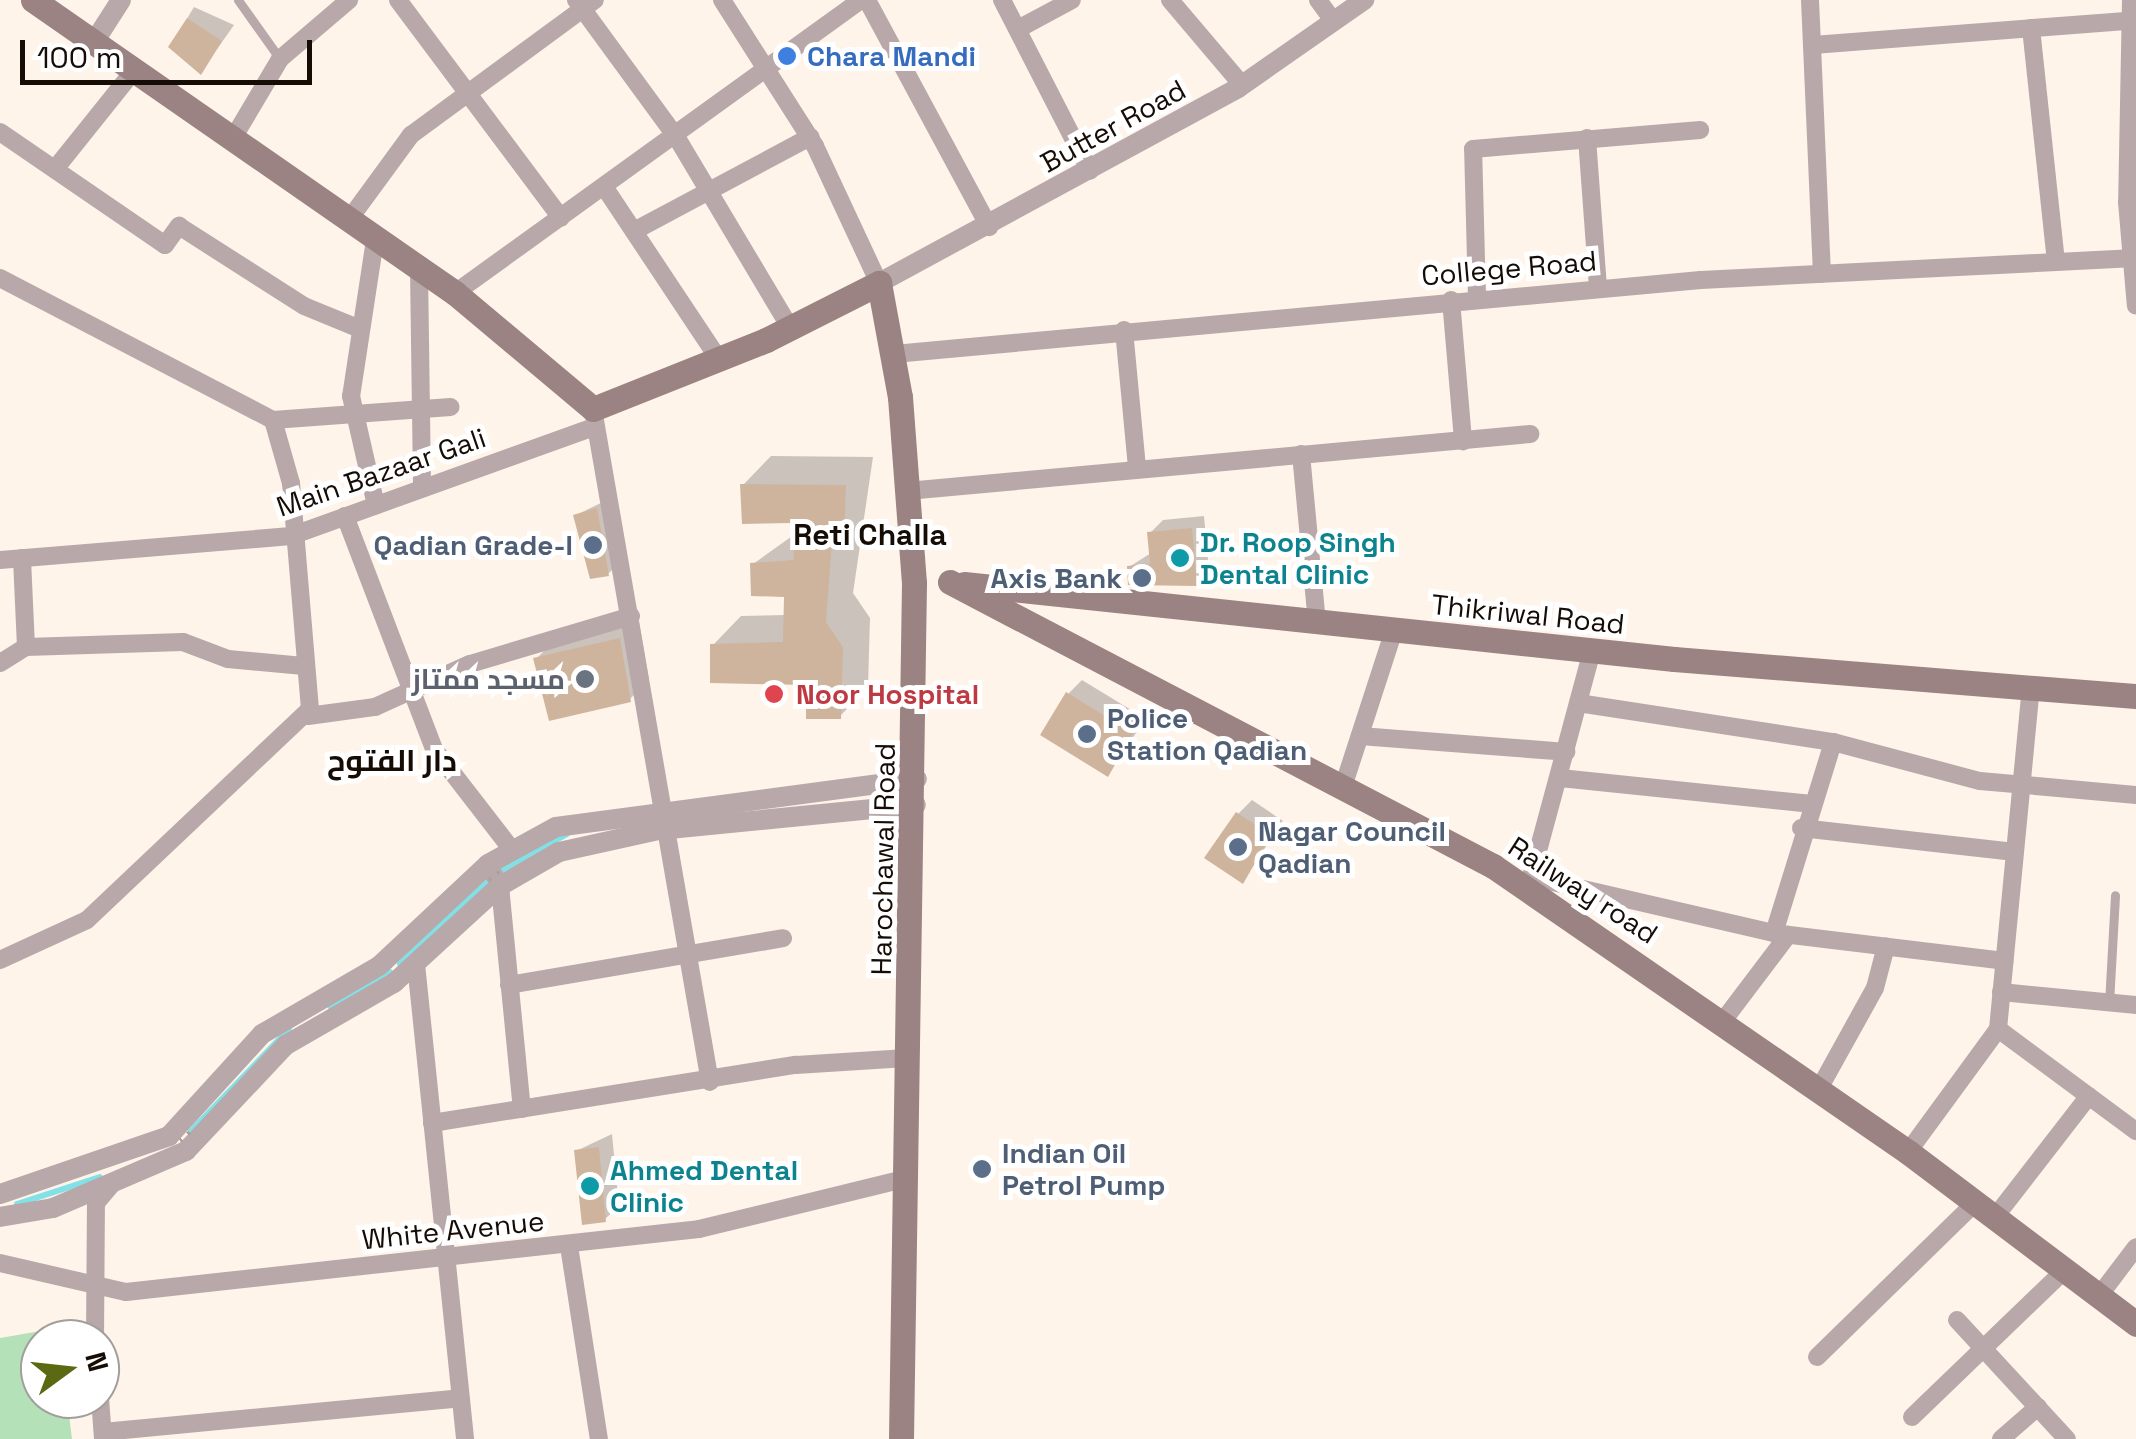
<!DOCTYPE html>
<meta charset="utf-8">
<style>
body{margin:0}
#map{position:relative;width:2136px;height:1439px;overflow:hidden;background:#fef4ea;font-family:"Space Grotesk",Cairo,sans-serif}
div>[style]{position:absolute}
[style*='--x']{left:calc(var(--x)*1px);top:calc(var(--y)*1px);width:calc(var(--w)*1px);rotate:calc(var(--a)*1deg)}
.green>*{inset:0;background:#b5e1b8}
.shadow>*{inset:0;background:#0003}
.stream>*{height:6px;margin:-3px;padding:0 3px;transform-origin:3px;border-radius:3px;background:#82e1e7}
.building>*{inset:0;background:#ceb49d}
.service>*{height:9px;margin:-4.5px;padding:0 4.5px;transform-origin:4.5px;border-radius:4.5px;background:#b9a8a9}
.minor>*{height:18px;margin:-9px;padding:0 9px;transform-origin:9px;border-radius:9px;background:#b9a8a9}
.tertiary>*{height:20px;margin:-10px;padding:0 10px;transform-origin:10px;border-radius:10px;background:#b9a8a9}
.secondary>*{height:25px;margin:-12.5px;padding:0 12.5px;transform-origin:12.5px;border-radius:12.5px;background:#9b8384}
.path-bridge>*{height:4px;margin-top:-2px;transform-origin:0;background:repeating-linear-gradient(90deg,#aaa097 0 2.5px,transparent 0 10.5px)}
.dots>*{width:28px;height:28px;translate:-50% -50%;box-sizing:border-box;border:5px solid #fff;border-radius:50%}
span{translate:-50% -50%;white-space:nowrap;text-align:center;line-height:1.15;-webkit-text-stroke:10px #fff;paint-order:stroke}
.shop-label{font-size:28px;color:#366cbe;font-weight:700}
.left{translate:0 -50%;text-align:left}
.street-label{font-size:28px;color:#150c05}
.culture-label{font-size:28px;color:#0d838f;font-weight:700}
.service-label{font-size:28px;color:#4e5e75;font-weight:700}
.right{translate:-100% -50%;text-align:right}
.worship-label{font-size:28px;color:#5b616d;font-weight:700}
.health-label{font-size:28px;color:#be3a42;font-weight:700}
.neighbourhood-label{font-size:30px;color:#150c05;font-weight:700}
.north{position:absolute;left:20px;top:1319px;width:100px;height:100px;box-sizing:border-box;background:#fff;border:2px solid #a19e9b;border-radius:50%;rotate:75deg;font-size:28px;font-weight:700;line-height:40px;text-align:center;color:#150c05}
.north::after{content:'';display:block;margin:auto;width:35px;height:45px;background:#5a6912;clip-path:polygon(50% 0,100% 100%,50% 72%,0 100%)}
.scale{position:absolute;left:20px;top:40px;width:292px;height:45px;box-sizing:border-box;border:5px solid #150c05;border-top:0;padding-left:12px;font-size:30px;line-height:35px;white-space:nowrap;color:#150c05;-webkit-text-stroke:8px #fff;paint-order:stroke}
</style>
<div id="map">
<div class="green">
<i style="clip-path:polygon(58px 1328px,60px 1339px,40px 1339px,40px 1399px,67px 1399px,72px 1439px,0 1439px,0 1338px)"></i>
</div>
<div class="shadow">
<i style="clip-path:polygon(194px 7px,234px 25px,201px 72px,170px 47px)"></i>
<i style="clip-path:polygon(771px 456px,873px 457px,853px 593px,870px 618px,868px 688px,840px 716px,808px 682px,713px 645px,741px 616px,786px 615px,786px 594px,753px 564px,795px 534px,794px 521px,743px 485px)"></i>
<i style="clip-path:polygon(605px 501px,617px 565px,608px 574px,576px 515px)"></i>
<i style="clip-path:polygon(1204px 516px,1209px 571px,1196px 584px,1129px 567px,1151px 553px,1150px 533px,1163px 520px)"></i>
<i style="clip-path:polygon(639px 621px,649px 680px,630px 699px,536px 659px,555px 640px)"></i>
<i style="clip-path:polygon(1082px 680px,1146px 719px,1107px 774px,1068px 694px)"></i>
<i style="clip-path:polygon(1252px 800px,1283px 821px,1243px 881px,1238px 814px)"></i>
<i style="clip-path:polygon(612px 1134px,619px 1206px,604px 1220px,576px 1151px)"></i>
</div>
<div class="stream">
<i style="--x:502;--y:870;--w:74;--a:-29"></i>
<i style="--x:400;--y:964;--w:120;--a:-43.7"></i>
<i style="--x:330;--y:1006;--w:69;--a:-29.5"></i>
<i style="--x:191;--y:1131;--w:141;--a:-46.1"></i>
<i style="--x:17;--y:1204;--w:87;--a:-18"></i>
</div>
<div class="building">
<i style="clip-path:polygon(187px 18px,222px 41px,201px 75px,168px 47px)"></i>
<i style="clip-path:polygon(740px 484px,846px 485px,844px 542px,832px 542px,826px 622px,843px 647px,841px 719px,806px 719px,806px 685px,710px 683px,710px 644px,783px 642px,784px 597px,751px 596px,750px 563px,794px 560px,792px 523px,742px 524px)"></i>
<i style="clip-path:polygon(597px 508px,609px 576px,590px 579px,573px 515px)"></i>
<i style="clip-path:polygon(1192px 528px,1197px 586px,1128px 585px,1127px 566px,1150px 564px,1147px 532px)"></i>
<i style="clip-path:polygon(620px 638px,631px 702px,549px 721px,533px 658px)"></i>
<i style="clip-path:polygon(1066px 692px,1133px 733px,1108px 777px,1040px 735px)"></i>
<i style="clip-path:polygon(1236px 812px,1271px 835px,1243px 884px,1204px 858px)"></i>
<i style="clip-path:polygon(599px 1147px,606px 1222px,582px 1225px,574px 1150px)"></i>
</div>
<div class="service">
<i style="--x:238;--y:0;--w:72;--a:54.6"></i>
<i style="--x:2109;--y:1003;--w:108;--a:-86.8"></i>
</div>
<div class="minor">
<i style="--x:398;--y:0;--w:272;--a:53.2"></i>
<i style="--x:576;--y:0;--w:171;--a:53.8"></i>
<i style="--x:677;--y:138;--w:222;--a:59.2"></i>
<i style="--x:722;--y:0;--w:173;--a:57.5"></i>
<i style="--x:815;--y:146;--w:151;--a:65"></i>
<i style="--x:867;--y:0;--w:258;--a:61.7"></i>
<i style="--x:1002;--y:0;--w:192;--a:62.8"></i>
<i style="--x:1170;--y:0;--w:111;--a:49.7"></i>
<i style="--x:1318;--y:0;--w:26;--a:54"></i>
<i style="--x:1810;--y:0;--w:274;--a:87.5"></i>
<i style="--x:2131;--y:0;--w:202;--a:91.1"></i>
<i style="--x:2127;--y:202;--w:104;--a:85.1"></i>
<i style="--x:2031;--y:28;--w:235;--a:83.9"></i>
<i style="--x:1018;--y:29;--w:61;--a:-28.2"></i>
<i style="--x:1813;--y:45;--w:324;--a:-4.4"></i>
<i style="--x:0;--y:132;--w:200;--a:34.4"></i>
<i style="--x:165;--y:245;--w:24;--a:-54"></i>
<i style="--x:179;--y:226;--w:148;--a:32.6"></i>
<i style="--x:304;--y:306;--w:61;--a:22.3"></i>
<i style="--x:1587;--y:138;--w:150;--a:85.8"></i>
<i style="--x:232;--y:140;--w:94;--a:-59.3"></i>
<i style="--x:280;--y:59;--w:91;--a:-40.5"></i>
<i style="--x:55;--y:169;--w:128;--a:-51.3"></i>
<i style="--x:605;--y:188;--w:208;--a:56.4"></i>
<i style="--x:348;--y:221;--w:107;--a:-53.8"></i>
<i style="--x:411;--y:135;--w:228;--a:-36.3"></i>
<i style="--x:634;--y:231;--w:200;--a:-28.1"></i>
<i style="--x:375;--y:240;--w:158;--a:98.7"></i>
<i style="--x:351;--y:396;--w:112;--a:77.1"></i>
<i style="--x:419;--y:269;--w:219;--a:89.2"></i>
<i style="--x:0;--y:278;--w:308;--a:27.5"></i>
<i style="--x:273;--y:420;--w:66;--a:74.1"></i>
<i style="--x:291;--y:483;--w:227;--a:85.2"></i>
<i style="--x:310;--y:709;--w:307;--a:136.6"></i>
<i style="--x:87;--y:920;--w:96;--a:155.3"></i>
<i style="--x:455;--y:293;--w:501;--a:-35.82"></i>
<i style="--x:1477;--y:298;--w:149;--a:-91.5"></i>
<i style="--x:1473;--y:149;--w:228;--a:-4.8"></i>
<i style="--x:1451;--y:300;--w:142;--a:85.1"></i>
<i style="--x:1124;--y:330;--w:138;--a:84.6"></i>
<i style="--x:894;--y:354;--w:810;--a:-5.24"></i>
<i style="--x:1701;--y:280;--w:430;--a:-2.9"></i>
<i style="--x:593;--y:409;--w:683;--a:80.14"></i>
<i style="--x:273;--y:420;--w:178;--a:-4.2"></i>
<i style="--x:1301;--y:454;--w:169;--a:84.6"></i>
<i style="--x:907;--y:491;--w:626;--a:-5.23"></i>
<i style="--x:345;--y:516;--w:249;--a:69.1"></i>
<i style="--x:434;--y:749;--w:128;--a:52.3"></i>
<i style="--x:0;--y:560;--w:292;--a:-4.7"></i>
<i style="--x:291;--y:536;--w:322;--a:-19.8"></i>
<i style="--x:26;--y:647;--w:157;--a:-1.8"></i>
<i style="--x:183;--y:642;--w:48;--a:20.7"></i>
<i style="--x:228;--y:659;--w:76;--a:5.3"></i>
<i style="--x:0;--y:663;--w:31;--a:-32"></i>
<i style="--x:26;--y:647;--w:89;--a:-92.6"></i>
<i style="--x:1578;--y:703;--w:258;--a:8.7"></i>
<i style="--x:1833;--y:742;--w:152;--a:14.9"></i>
<i style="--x:1980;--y:781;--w:157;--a:5.1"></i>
<i style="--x:308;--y:716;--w:68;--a:-7.7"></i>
<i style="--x:375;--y:707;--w:104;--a:-24.4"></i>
<i style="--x:470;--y:664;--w:168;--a:-16.6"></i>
<i style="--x:1360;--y:736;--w:207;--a:4.4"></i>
<i style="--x:1560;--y:778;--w:251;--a:5.9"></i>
<i style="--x:1344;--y:784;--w:162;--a:-72"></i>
<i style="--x:1801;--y:828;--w:215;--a:6.4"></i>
<i style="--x:488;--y:864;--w:25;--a:61"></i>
<i style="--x:500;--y:886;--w:224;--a:84.4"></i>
<i style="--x:1531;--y:877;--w:249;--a:13"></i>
<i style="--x:1774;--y:933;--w:232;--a:6.9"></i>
<i style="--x:1528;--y:888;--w:245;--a:-74.9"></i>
<i style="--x:1774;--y:933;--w:200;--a:-72.8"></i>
<i style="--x:416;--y:964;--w:478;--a:84.1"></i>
<i style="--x:509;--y:985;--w:278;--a:-9.7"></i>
<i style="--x:2001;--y:992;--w:136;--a:5.5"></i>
<i style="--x:1723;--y:1021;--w:108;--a:-52.9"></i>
<i style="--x:1998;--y:1029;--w:172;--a:36.5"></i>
<i style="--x:1819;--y:1089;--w:115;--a:-61"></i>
<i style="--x:1875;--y:988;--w:43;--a:-75.3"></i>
<i style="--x:432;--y:1123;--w:369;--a:-9.1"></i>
<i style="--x:796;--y:1065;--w:111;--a:-3.6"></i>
<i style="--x:1908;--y:1152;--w:152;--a:-53.8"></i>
<i style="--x:1998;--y:1029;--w:345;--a:-84.5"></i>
<i style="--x:1995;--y:1217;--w:153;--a:-52.2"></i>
<i style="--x:569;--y:1246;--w:195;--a:81.2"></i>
<i style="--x:0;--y:1263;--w:129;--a:13"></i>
<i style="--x:126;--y:1292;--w:576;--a:-6.27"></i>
<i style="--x:699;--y:1229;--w:216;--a:-13.7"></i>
<i style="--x:2099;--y:1296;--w:61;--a:-52.9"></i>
<i style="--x:1957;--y:1320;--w:162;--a:47.3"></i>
<i style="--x:95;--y:1339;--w:136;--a:-89.6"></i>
<i style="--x:96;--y:1203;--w:25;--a:-50"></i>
<i style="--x:1817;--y:1357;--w:221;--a:-44.3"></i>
<i style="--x:100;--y:1398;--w:41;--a:85.8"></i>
<i style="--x:1912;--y:1417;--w:212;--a:-43.9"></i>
<i style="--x:103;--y:1432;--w:359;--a:-5.4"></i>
<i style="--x:2001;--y:1439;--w:49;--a:-40.9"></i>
</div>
<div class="tertiary">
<i style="--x:96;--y:39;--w:46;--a:-57.3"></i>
<i style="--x:879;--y:283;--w:409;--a:-28.5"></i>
<i style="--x:1238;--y:88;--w:154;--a:-34.9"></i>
<i style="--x:0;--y:1194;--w:179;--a:-18.9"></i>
<i style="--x:169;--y:1136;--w:138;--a:-47.6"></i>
<i style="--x:262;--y:1034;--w:135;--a:-30.2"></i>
<i style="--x:379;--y:966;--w:149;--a:-43.1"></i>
<i style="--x:488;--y:864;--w:77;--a:-28.6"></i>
<i style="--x:556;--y:827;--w:364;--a:-7.6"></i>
<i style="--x:0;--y:1217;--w:54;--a:-9.6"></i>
<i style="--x:53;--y:1208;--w:145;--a:-23.2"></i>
<i style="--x:186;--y:1151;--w:146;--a:-46.7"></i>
<i style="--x:286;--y:1045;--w:125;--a:-29.9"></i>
<i style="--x:394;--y:983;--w:144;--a:-42.5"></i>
<i style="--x:500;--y:886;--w:68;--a:-30"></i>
<i style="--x:559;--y:852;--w:102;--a:-12.4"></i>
<i style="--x:659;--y:830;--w:258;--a:-5.6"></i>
</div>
<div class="secondary">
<i style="--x:33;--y:0;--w:514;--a:34.77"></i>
<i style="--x:455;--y:293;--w:180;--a:40"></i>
<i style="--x:593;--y:409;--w:186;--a:-21.7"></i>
<i style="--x:766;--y:340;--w:127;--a:-26.8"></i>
<i style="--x:879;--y:283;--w:116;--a:79.6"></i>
<i style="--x:900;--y:397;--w:187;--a:85.7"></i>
<i style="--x:914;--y:583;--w:856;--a:90.87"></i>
<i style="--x:950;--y:582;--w:613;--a:27.61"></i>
<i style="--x:1493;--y:866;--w:504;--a:34.57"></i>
<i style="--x:1908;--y:1152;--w:286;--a:37"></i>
<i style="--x:964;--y:584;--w:714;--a:6.03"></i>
<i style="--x:1674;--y:659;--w:463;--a:4.6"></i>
</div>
<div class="path-bridge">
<i style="--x:489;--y:880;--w:14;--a:-39"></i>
<i style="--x:180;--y:1141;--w:13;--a:-42"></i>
</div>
<div class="dots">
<i style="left:787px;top:56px;background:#3f7fe0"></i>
<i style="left:593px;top:545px;background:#5c6f8a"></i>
<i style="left:1180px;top:558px;background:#0f9aa8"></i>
<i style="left:1142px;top:578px;background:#5c6f8a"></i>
<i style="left:585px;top:679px;background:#6b7280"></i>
<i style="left:774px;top:694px;background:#e0444e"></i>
<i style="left:1087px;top:734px;background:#5c6f8a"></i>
<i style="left:1238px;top:847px;background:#5c6f8a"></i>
<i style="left:982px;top:1169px;background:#5c6f8a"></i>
<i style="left:590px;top:1186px;background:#0f9aa8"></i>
</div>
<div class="shop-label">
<span class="left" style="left:807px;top:56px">Chara Mandi</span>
</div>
<div class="street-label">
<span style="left:1113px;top:126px;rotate:-29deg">Butter Road</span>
<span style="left:1509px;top:268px;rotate:-5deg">College Road</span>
<span style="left:381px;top:472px;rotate:-19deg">Main Bazaar Gali</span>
<span style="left:1528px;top:614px;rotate:6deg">Thikriwal Road</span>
<span style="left:883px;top:859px;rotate:-89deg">Harochawal Road</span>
<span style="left:1583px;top:890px;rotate:33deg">Railway road</span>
<span style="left:453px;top:1230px;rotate:-6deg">White Avenue</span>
</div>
<div class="culture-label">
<span class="left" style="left:1200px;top:558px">Dr. Roop Singh<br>Dental Clinic</span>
<span class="left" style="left:610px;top:1186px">Ahmed Dental<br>Clinic</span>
</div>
<div class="service-label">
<span class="right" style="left:573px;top:545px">Qadian Grade-I</span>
<span class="right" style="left:1122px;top:578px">Axis Bank</span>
<span class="left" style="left:1107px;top:734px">Police<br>Station Qadian</span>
<span class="left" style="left:1258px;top:847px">Nagar Council<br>Qadian</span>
<span class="left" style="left:1002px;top:1169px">Indian Oil<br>Petrol Pump</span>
</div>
<div class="worship-label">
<span class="right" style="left:565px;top:679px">مسجد ممتاز</span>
</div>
<div class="health-label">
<span class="left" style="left:796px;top:694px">Noor Hospital</span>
</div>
<div class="neighbourhood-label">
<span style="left:870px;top:535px">Reti Challa</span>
<span style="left:392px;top:761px">دار الفتوح</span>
</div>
<div class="north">N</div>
<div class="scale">100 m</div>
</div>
